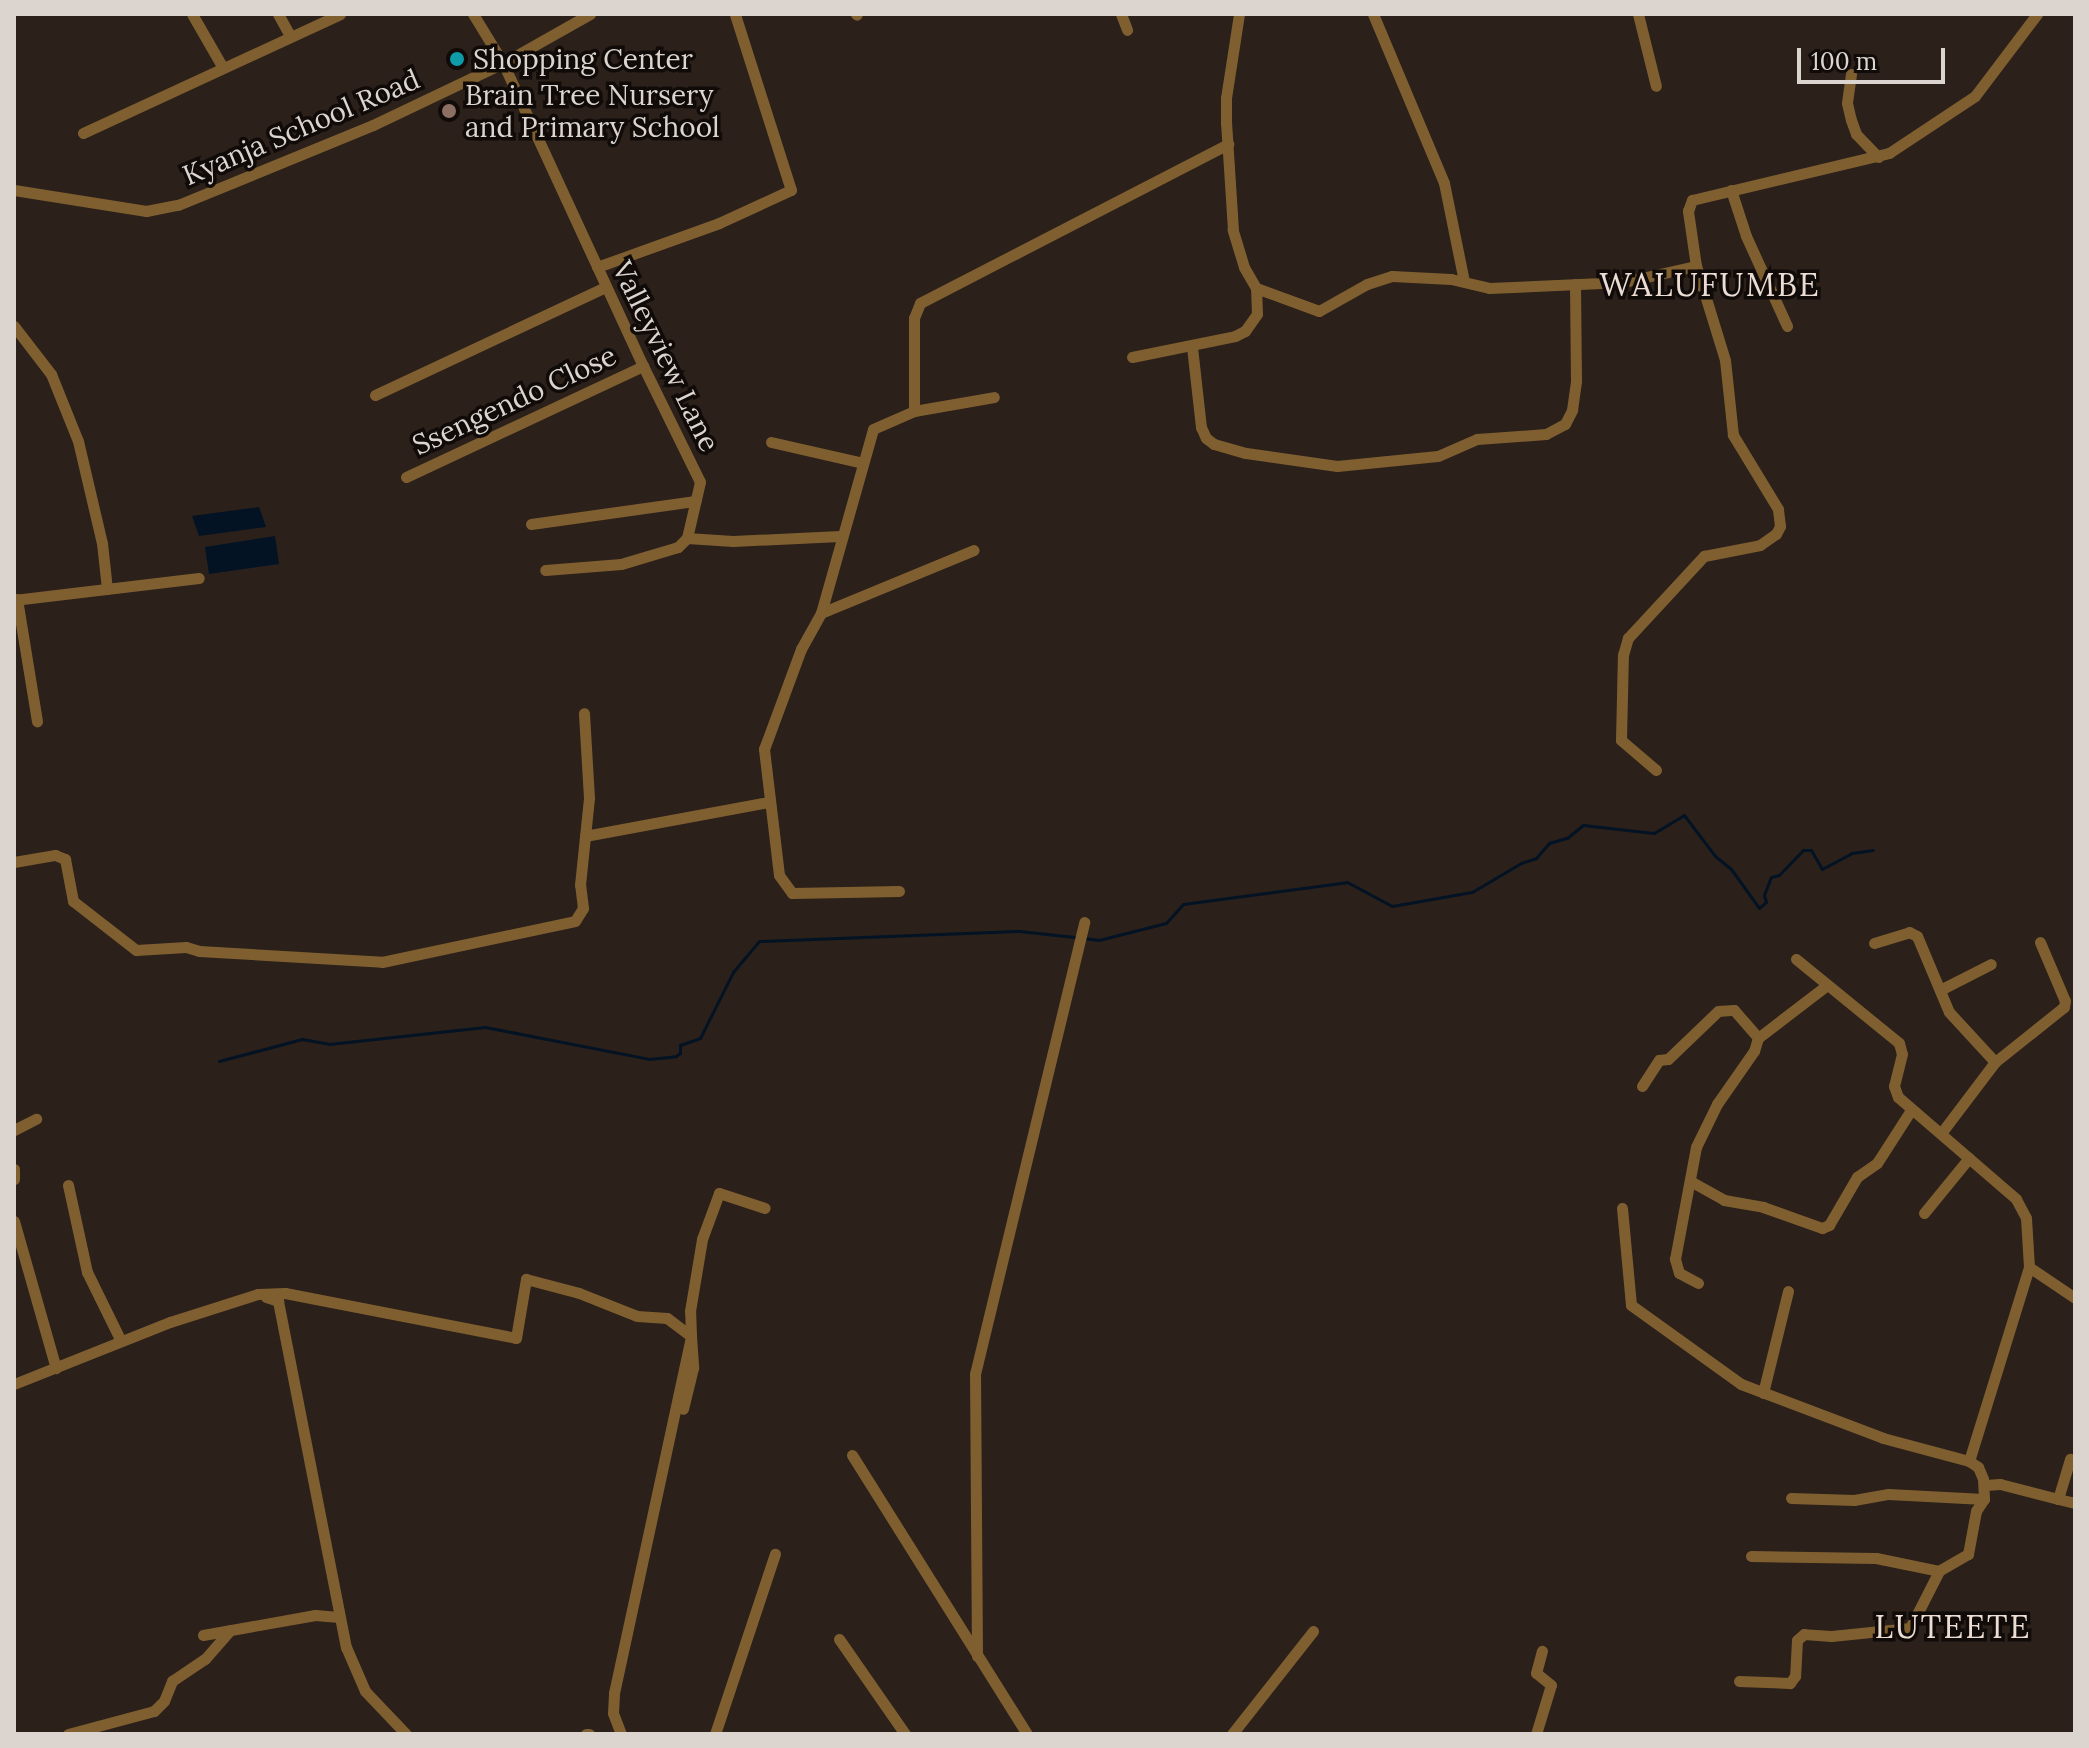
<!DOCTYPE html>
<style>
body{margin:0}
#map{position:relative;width:2089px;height:1748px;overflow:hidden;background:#2b201a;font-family:Lora,serif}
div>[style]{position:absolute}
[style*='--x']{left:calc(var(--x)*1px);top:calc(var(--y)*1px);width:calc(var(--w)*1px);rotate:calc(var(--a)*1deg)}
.water>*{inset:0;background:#031324}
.stream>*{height:3px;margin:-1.5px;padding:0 1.5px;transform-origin:1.5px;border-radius:1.5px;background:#031324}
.minor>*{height:11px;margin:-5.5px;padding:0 5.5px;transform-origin:5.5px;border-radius:5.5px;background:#7f5f30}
.dots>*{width:22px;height:22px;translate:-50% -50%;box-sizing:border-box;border:4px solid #100b08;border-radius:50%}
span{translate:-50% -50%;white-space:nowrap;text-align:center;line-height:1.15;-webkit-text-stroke:7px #100b08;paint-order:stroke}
.poi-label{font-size:28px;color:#dbd4cf}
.left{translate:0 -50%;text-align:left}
.street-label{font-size:28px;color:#dbd4cf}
.quarter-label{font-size:32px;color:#ecddd4;letter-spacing:2px}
.frame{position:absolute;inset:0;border:16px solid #dbd4cf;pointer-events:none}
.scale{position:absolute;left:1797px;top:48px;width:148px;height:36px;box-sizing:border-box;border:4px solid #dbd4cf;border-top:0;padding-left:10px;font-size:24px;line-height:28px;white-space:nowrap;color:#dbd4cf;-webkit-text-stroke:6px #100b08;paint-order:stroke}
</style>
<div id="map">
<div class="water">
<i style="clip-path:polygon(259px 507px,266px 527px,199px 536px,192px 516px)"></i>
<i style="clip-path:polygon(275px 536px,279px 564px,209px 574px,205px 547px)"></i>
</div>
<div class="stream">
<i style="--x:1083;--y:938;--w:16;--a:7"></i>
<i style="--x:1099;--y:940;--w:69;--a:-14.2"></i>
<i style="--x:1166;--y:923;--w:25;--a:-48"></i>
<i style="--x:1183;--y:904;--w:165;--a:-7.6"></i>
<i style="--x:1347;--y:882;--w:51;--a:28.1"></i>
<i style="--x:1392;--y:906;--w:81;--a:-9.9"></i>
<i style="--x:1472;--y:892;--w:57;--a:-30.6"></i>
<i style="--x:1521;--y:863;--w:16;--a:-18"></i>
<i style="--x:1536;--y:858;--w:20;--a:-49"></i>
<i style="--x:1549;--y:843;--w:19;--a:-16"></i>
<i style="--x:1567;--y:838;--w:21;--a:-39"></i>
<i style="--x:1583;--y:825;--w:71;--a:6.4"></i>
<i style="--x:1654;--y:833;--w:35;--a:-31"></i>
<i style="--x:1684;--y:815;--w:51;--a:52.9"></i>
<i style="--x:1715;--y:856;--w:21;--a:39"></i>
<i style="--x:1731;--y:869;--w:48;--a:54.3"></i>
<i style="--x:1759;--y:908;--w:9;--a:-41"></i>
<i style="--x:1766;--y:902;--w:7;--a:-106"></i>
<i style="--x:1764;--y:895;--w:19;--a:-69"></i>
<i style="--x:1771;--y:877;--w:8;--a:-14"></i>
<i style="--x:1779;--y:875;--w:35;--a:-46"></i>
<i style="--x:1803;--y:850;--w:8;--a:0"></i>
<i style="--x:1811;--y:850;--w:22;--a:60"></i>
<i style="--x:1822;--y:869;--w:34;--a:-28"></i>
<i style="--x:1852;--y:853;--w:21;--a:-8"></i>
<i style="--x:219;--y:1061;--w:86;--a:-14.8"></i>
<i style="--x:302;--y:1039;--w:27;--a:10"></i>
<i style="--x:329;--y:1044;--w:157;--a:-6.2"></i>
<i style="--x:485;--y:1027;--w:167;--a:11"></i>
<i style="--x:649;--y:1059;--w:27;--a:-6"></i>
<i style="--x:676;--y:1056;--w:5;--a:-37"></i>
<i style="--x:680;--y:1053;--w:8;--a:-90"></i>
<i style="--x:680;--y:1045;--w:21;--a:-19"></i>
<i style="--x:700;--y:1038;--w:74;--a:-63.4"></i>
<i style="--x:733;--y:972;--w:40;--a:-50"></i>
<i style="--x:759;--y:941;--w:260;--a:-2.2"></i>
<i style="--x:1019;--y:931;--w:56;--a:6.1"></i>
</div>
<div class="minor">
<i style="--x:192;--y:14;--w:62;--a:60.1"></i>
<i style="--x:278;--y:14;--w:26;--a:61"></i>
<i style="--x:473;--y:14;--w:57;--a:58.5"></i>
<i style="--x:503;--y:63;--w:334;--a:65.2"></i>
<i style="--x:643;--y:366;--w:129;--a:63.8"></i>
<i style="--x:700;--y:482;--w:57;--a:103.1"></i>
<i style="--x:687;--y:538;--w:13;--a:135"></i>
<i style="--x:678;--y:547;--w:59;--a:163.4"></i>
<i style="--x:621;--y:564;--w:76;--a:175.5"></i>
<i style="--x:856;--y:14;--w:1;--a:45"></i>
<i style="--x:1121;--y:14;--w:17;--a:69"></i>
<i style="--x:1373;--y:14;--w:183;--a:67.2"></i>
<i style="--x:1444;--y:183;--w:100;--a:78.5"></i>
<i style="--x:1638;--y:14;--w:74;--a:76"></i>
<i style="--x:1851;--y:74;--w:29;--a:98"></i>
<i style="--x:1847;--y:103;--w:17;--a:77"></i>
<i style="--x:1851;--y:120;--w:15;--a:70"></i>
<i style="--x:1856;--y:134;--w:32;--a:46"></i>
<i style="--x:83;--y:133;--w:283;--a:-24.8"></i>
<i style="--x:14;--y:190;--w:134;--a:9"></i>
<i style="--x:146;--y:211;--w:33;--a:-11"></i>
<i style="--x:178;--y:205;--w:211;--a:-22.3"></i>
<i style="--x:373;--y:125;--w:144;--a:-25.5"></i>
<i style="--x:503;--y:63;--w:100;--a:-29.4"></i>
<i style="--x:1731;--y:190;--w:48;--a:71.9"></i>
<i style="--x:1746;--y:236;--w:99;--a:65.5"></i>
<i style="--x:597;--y:267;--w:130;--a:-19.8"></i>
<i style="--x:719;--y:223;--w:79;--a:-24.6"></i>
<i style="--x:791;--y:190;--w:185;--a:-107.7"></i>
<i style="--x:1256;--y:288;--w:67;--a:20.1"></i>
<i style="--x:1319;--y:311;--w:55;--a:-29.4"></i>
<i style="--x:1367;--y:284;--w:26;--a:-18"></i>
<i style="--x:1392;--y:276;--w:59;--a:2.9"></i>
<i style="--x:1451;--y:279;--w:39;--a:13"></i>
<i style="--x:1489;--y:288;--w:135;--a:-2.5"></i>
<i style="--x:1624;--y:282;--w:74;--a:-12.5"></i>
<i style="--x:1696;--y:266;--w:56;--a:-98.3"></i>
<i style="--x:1688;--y:211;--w:12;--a:-70"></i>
<i style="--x:1692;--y:200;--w:203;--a:-13.4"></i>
<i style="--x:1889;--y:153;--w:103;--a:-33.5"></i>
<i style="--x:1975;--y:96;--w:103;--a:-52.9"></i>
<i style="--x:14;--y:326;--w:61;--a:52.4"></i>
<i style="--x:51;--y:374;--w:72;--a:68.1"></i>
<i style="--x:78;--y:441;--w:105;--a:76.8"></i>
<i style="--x:102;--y:543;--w:46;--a:83.8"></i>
<i style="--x:1192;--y:347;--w:81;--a:83.6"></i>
<i style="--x:1201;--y:427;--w:12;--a:66"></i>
<i style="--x:1206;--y:438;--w:10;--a:37"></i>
<i style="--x:1214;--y:444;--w:33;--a:16"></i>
<i style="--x:1246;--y:453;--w:92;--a:8.1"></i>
<i style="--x:1337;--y:466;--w:101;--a:-5.7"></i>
<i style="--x:1438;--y:456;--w:43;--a:-23.6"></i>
<i style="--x:1477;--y:439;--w:69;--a:-4.1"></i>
<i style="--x:1546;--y:434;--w:21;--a:-28"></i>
<i style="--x:1565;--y:424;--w:16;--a:-63"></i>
<i style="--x:1572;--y:410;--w:29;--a:-82"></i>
<i style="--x:1576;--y:381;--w:97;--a:-90.6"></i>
<i style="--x:1132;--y:357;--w:105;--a:-11.5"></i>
<i style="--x:1235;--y:336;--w:11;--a:-27"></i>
<i style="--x:1245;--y:331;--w:21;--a:-55"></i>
<i style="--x:1257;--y:314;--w:26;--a:-92"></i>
<i style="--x:1256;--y:288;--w:24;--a:-120"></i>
<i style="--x:1244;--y:267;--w:39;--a:-107"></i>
<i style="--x:1233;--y:230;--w:107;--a:-93.7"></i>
<i style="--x:1226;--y:123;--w:25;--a:-90"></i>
<i style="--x:1226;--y:98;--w:85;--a:-81.2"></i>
<i style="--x:375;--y:395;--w:255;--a:-25.1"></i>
<i style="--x:914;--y:411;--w:93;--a:-90"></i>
<i style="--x:914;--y:318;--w:16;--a:-68"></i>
<i style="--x:920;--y:303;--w:347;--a:-27.3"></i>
<i style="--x:771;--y:442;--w:94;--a:12.9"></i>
<i style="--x:406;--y:477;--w:262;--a:-25.1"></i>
<i style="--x:531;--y:524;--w:166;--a:-8"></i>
<i style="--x:687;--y:538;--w:46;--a:3.7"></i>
<i style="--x:733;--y:541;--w:107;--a:-2.7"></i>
<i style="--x:17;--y:599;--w:124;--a:80.7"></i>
<i style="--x:14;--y:600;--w:186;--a:-6.8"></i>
<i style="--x:821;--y:613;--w:165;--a:-22.4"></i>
<i style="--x:1656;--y:770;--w:46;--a:-139.4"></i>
<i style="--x:1621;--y:740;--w:85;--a:-88.7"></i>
<i style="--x:1623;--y:655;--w:18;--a:-74"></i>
<i style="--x:1628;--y:638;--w:112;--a:-47.2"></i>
<i style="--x:1704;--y:556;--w:57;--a:-11.1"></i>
<i style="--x:1760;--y:545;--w:19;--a:-35"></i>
<i style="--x:1776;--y:534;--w:9;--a:-63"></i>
<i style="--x:1780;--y:526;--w:17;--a:-97"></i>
<i style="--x:1778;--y:509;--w:87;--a:-121.3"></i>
<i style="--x:1733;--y:435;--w:75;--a:-96.1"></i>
<i style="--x:1725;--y:360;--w:98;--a:-107.1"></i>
<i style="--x:585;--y:836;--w:187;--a:-10.5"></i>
<i style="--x:14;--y:862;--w:42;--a:-9.7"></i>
<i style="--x:55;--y:855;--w:11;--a:22"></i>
<i style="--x:65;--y:859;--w:43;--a:79.2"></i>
<i style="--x:73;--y:901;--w:80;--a:37.9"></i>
<i style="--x:136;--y:950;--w:50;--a:-3.4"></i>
<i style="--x:186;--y:947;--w:14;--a:17"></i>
<i style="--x:199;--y:951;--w:183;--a:3.4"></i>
<i style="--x:382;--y:962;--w:197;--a:-12"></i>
<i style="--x:575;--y:921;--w:15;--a:-58"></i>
<i style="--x:583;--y:908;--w:23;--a:-97"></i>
<i style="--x:580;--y:885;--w:87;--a:-84.1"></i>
<i style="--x:589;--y:798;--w:85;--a:-93.4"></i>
<i style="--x:899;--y:891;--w:107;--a:178.9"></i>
<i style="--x:792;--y:893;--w:22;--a:-126"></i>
<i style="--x:779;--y:875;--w:127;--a:-96.8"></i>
<i style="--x:764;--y:749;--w:107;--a:-69.7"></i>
<i style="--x:801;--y:649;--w:41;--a:-60.9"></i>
<i style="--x:821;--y:613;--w:191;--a:-74.2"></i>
<i style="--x:873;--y:429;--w:45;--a:-23.7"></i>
<i style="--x:914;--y:411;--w:81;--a:-9.9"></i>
<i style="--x:1874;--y:943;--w:37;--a:-17"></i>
<i style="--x:1909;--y:932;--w:9;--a:27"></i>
<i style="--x:1917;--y:936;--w:82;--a:67.2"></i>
<i style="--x:1949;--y:1012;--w:68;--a:47.4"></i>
<i style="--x:1796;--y:959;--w:133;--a:39.2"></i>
<i style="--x:1899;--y:1043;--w:11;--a:75"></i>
<i style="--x:1902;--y:1054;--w:33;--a:104"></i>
<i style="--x:1894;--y:1086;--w:12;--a:70"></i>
<i style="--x:1898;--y:1097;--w:156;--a:40.8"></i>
<i style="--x:2016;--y:1199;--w:21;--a:62"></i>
<i style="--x:2026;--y:1218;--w:49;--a:86.5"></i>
<i style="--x:2029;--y:1267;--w:55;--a:34"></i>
<i style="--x:1940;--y:990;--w:57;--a:-27"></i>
<i style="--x:1642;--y:1086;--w:31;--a:-57"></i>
<i style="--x:1659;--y:1060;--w:9;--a:-6"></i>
<i style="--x:1668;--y:1059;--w:69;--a:-43.8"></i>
<i style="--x:1718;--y:1011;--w:16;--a:-4"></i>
<i style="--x:1734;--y:1010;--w:37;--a:49"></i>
<i style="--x:14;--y:1130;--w:25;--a:-27"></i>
<i style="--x:1942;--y:1132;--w:88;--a:-52.9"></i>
<i style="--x:1995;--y:1062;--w:88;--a:-38.6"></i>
<i style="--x:2064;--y:1007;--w:6;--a:-81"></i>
<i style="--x:2065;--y:1001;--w:64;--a:-113"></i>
<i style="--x:14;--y:1169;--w:10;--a:90"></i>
<i style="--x:1692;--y:1182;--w:37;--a:29"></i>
<i style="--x:1724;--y:1200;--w:40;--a:10"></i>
<i style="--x:1763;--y:1207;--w:63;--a:19.6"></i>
<i style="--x:1822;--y:1228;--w:8;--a:-23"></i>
<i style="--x:1829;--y:1225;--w:56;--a:-59.7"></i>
<i style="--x:1857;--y:1177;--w:24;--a:-35"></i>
<i style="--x:1877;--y:1163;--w:63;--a:-57.3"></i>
<i style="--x:68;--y:1185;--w:89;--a:77.7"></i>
<i style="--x:87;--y:1272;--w:77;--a:63.8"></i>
<i style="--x:1622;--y:1208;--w:97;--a:84.7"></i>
<i style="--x:1631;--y:1305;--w:135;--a:35.7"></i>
<i style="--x:1741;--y:1384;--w:152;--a:20.8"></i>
<i style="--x:1883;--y:1438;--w:89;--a:15"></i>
<i style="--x:1969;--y:1461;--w:11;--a:34"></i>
<i style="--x:1978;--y:1467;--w:13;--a:67"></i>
<i style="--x:1983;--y:1479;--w:20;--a:87"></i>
<i style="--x:1984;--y:1499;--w:14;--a:124"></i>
<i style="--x:1976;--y:1511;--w:44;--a:100.5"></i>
<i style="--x:1968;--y:1554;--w:34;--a:150"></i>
<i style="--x:1939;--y:1571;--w:64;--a:117"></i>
<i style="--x:1910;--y:1628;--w:79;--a:174.2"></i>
<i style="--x:1831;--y:1636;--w:27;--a:-176"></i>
<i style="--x:1804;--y:1634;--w:9;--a:139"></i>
<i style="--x:1797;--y:1640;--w:36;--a:93"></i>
<i style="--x:1795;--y:1676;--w:9;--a:126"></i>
<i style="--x:1790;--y:1683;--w:51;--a:-177.8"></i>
<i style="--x:1924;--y:1213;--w:71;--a:-50.7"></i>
<i style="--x:14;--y:1221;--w:153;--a:74.1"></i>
<i style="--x:1698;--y:1283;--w:21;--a:-152"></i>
<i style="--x:1679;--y:1273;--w:15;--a:-106"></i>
<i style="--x:1675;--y:1259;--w:114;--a:-79.4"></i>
<i style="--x:1696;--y:1147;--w:48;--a:-64"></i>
<i style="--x:1717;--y:1104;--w:65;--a:-55.1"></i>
<i style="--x:1754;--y:1051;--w:14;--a:-73"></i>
<i style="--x:1758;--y:1038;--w:87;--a:-37.5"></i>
<i style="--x:266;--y:1297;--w:13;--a:18"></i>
<i style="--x:278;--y:1301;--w:353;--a:78.9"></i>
<i style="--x:346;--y:1647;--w:48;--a:66.6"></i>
<i style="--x:365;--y:1691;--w:59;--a:46.4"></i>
<i style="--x:14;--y:1384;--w:168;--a:-21.7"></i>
<i style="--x:170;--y:1322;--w:92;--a:-17.7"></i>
<i style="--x:258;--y:1294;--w:27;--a:-2"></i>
<i style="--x:285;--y:1293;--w:235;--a:11"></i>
<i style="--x:516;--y:1338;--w:60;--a:-80.4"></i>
<i style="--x:526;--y:1279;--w:55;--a:14.8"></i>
<i style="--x:579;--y:1293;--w:62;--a:21.6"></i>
<i style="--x:637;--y:1316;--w:30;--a:4"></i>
<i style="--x:667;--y:1318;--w:30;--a:37"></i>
<i style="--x:691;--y:1336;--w:32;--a:86"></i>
<i style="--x:693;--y:1368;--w:42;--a:103.7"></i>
<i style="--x:1763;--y:1393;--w:105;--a:-76.2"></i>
<i style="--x:852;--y:1455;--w:329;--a:57.9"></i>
<i style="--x:1969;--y:1461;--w:203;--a:-72.8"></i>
<i style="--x:1985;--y:1485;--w:15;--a:-4"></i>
<i style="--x:2000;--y:1484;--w:60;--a:14.5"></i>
<i style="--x:2058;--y:1499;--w:42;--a:-73.3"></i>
<i style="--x:1791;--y:1498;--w:63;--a:1.8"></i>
<i style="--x:1854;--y:1500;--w:35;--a:-10"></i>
<i style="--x:1888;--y:1494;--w:96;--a:3"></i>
<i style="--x:2058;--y:1499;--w:17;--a:13"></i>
<i style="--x:1751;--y:1556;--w:125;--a:0.9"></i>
<i style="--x:1876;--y:1558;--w:64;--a:11.7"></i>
<i style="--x:203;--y:1635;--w:114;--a:-10.1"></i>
<i style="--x:315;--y:1615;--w:24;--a:5"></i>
<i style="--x:839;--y:1639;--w:116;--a:55.2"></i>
<i style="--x:977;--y:1656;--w:282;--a:-90.4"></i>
<i style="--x:975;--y:1374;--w:465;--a:-76.4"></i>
<i style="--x:68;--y:1734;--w:89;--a:-15"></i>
<i style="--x:154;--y:1711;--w:14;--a:-45"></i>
<i style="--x:164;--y:1701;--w:22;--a:-68"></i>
<i style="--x:172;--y:1681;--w:40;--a:-34"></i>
<i style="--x:205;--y:1659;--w:38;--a:-49"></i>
<i style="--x:586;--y:1734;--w:3;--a:0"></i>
<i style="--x:621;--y:1734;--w:22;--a:-111"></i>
<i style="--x:613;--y:1713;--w:20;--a:-87"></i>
<i style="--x:614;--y:1693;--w:365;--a:-77.8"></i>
<i style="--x:691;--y:1336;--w:25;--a:-92"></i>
<i style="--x:690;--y:1311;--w:73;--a:-80.5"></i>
<i style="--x:702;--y:1239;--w:49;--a:-69.7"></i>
<i style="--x:719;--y:1193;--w:48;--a:18.1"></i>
<i style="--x:715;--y:1734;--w:190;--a:-71.6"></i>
<i style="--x:1232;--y:1734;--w:131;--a:-51.8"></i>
<i style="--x:1536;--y:1734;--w:51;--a:-73"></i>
<i style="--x:1551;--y:1685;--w:19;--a:-141"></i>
<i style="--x:1536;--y:1673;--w:23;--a:-75"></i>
</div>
<div class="dots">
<i style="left:457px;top:59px;background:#0f9aa8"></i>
<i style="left:449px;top:111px;background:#8d6e63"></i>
</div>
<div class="poi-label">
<span class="left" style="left:473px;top:59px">Shopping Center</span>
<span class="left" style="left:465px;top:111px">Brain Tree Nursery<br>and Primary School</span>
</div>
<div class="street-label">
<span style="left:301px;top:127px;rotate:-23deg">Kyanja School Road</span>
<span style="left:666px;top:356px;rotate:64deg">Valleyview Lane</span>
<span style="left:514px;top:400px;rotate:-25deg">Ssengendo Close</span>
</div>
<div class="quarter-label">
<span style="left:1710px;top:285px">WALUFUMBE</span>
<span style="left:1953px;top:1627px">LUTEETE</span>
</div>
<div class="frame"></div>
<div class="scale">100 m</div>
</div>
